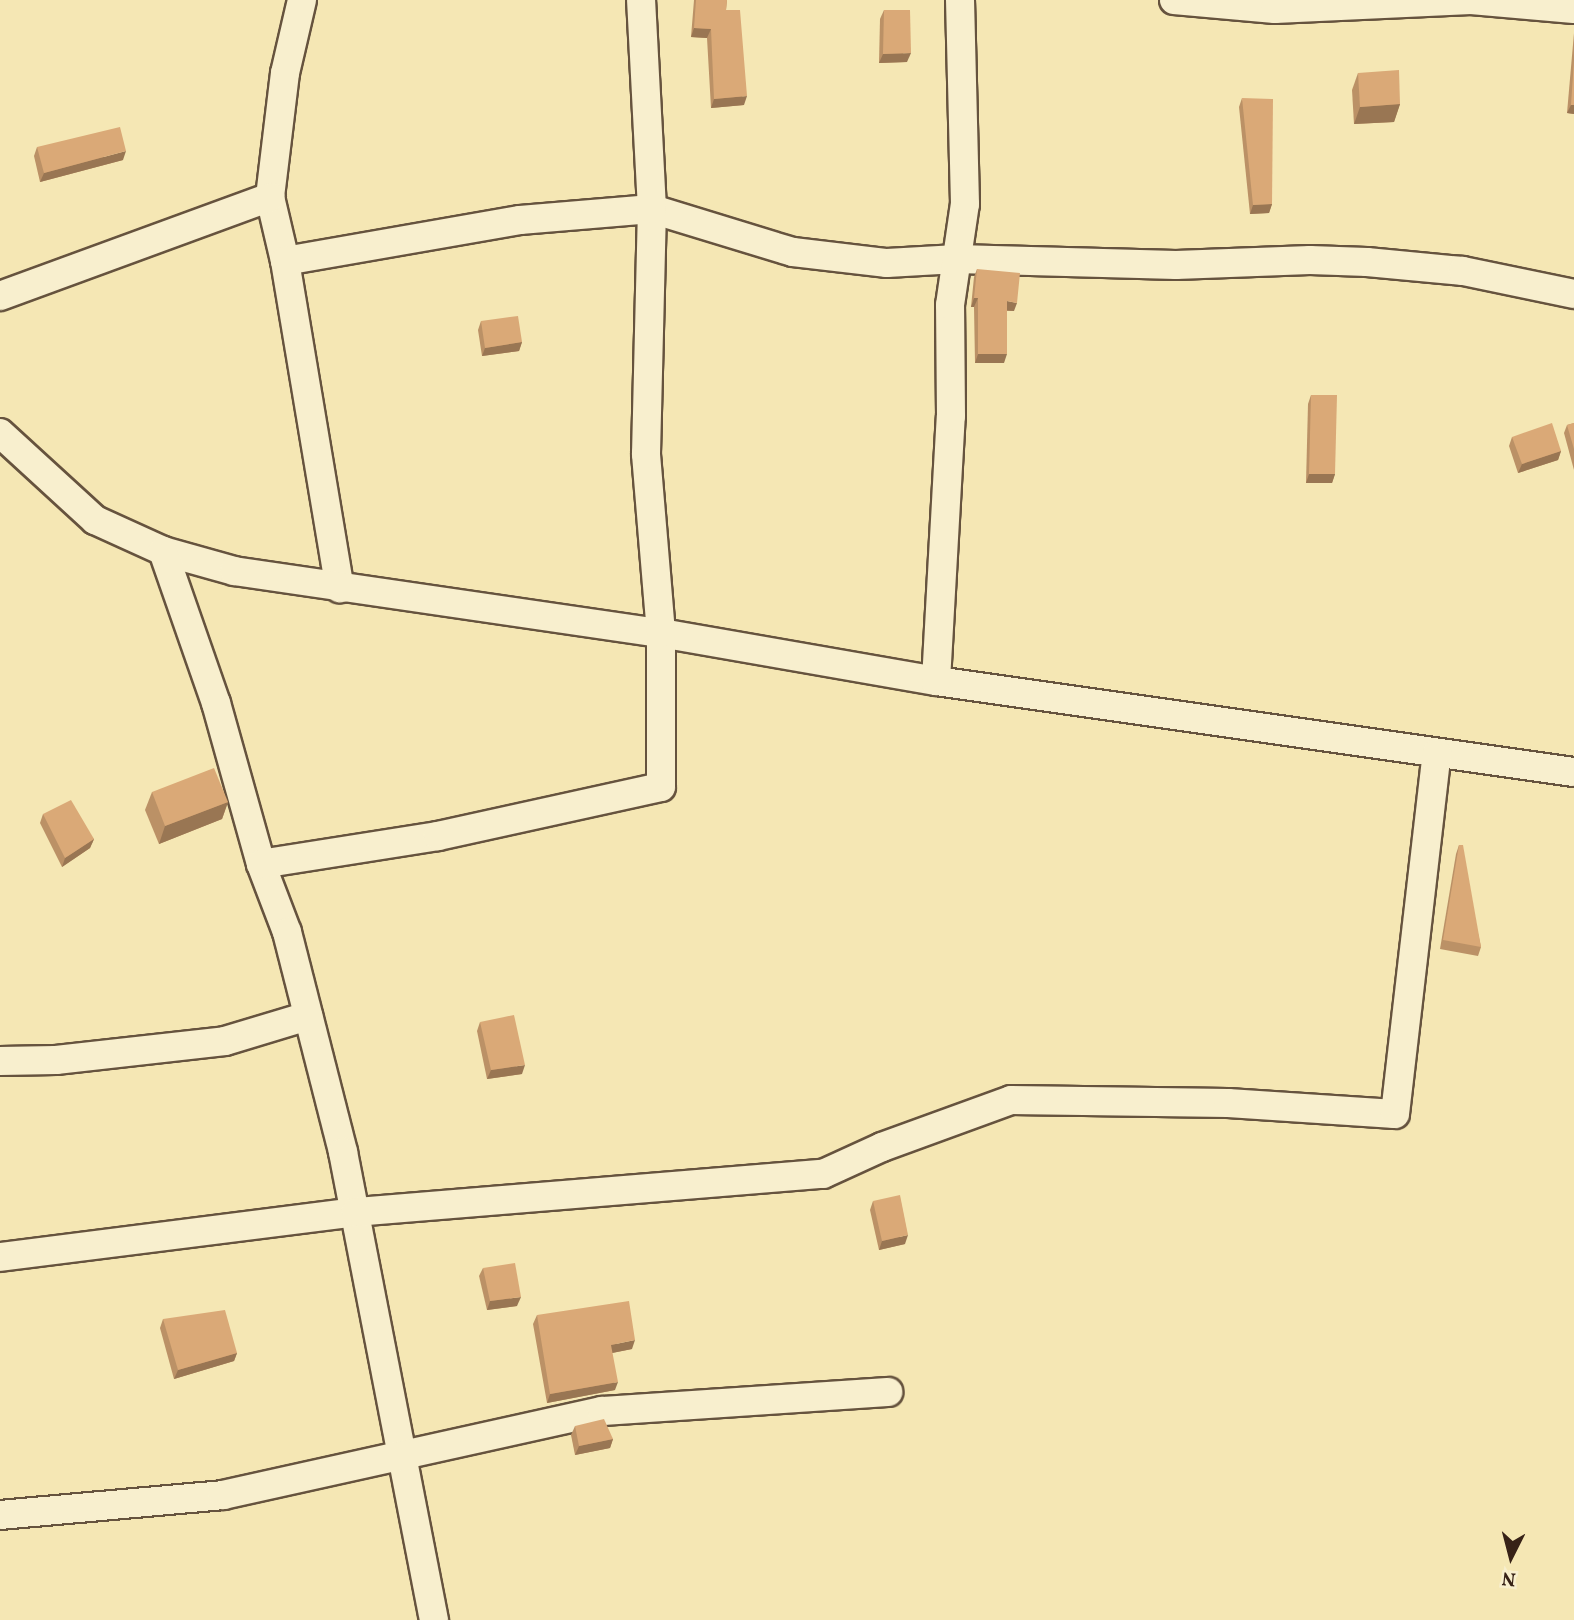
<!DOCTYPE html>
<style>
body{margin:0}
#map{position:relative;width:1574px;height:1620px;overflow:hidden;background:#f5e7b4;font-family:Vollkorn,serif}
div>[style]{position:absolute}
[style*='--x']{left:calc(var(--x)*1px);top:calc(var(--y)*1px);width:calc(var(--w)*1px);rotate:calc(var(--a)*1deg)}
.roads{filter:drop-shadow(2px 0 #66533e) drop-shadow(-2px 0 #66533e) drop-shadow(0 2px #66533e) drop-shadow(0 -2px #66533e)}
.minor>*{height:28px;margin:-14px;padding:0 14px;transform-origin:14px;border-radius:14px;background:#f8efce}
.wall>*{inset:0;background:#bb9166}
.shaded-wall>*{inset:0;background:#997653}
.building>*{inset:0;background:#daa977}
span{translate:-50% -50%;white-space:nowrap;text-align:center;line-height:1.15;-webkit-text-stroke:6px #f8efce;paint-order:stroke}
.north{position:absolute;left:1476px;top:1522px;width:70px;height:70px;-webkit-text-stroke:5px #f8efce;paint-order:stroke;rotate:186deg;font-size:19px;font-weight:700;line-height:28px;text-align:center;color:#372217}
.north::after{content:'';display:block;margin:auto;width:24px;height:32px;background:#372217;clip-path:polygon(50% 0,100% 100%,50% 72%,0 100%)}
</style>
<div id="map">
<div class="roads">
<div class="minor">
<i style="--x:302;--y:0;--w:75;--a:103.1"></i>
<i style="--x:285;--y:73;--w:125;--a:96.9"></i>
<i style="--x:270;--y:197;--w:66;--a:76.8"></i>
<i style="--x:285;--y:261;--w:332;--a:80.5"></i>
<i style="--x:1174;--y:0;--w:101;--a:5.1"></i>
<i style="--x:1275;--y:9;--w:196;--a:-2.6"></i>
<i style="--x:1471;--y:0;--w:103;--a:5"></i>
<i style="--x:285;--y:261;--w:239;--a:-9.9"></i>
<i style="--x:520;--y:220;--w:132;--a:-4.8"></i>
<i style="--x:652;--y:209;--w:147;--a:17"></i>
<i style="--x:793;--y:252;--w:95;--a:6.7"></i>
<i style="--x:887;--y:263;--w:70;--a:-3.3"></i>
<i style="--x:957;--y:259;--w:219;--a:1.6"></i>
<i style="--x:1176;--y:265;--w:134;--a:-2.1"></i>
<i style="--x:1310;--y:260;--w:57;--a:2"></i>
<i style="--x:1367;--y:262;--w:96;--a:5.4"></i>
<i style="--x:1463;--y:271;--w:113;--a:11.7"></i>
<i style="--x:0;--y:296;--w:288;--a:-20.1"></i>
<i style="--x:0;--y:433;--w:129;--a:42.5"></i>
<i style="--x:95;--y:520;--w:75;--a:24.5"></i>
<i style="--x:163;--y:551;--w:74;--a:15.7"></i>
<i style="--x:234;--y:571;--w:431;--a:8.3"></i>
<i style="--x:661;--y:633;--w:279;--a:9.9"></i>
<i style="--x:936;--y:681;--w:644;--a:8.12"></i>
<i style="--x:163;--y:551;--w:161;--a:70.8"></i>
<i style="--x:216;--y:703;--w:167;--a:74.4"></i>
<i style="--x:261;--y:864;--w:73;--a:69.1"></i>
<i style="--x:287;--y:932;--w:227;--a:75.7"></i>
<i style="--x:343;--y:1152;--w:477;--a:79"></i>
<i style="--x:936;--y:681;--w:265;--a:-86.8"></i>
<i style="--x:951;--y:416;--w:111;--a:-90.5"></i>
<i style="--x:950;--y:305;--w:102;--a:-81.6"></i>
<i style="--x:965;--y:204;--w:204;--a:-91.4"></i>
<i style="--x:261;--y:864;--w:179;--a:-9"></i>
<i style="--x:438;--y:836;--w:228;--a:-12.4"></i>
<i style="--x:661;--y:787;--w:154;--a:-90"></i>
<i style="--x:661;--y:633;--w:180;--a:-94.8"></i>
<i style="--x:646;--y:454;--w:245;--a:-88.6"></i>
<i style="--x:652;--y:209;--w:209;--a:-93"></i>
<i style="--x:0;--y:1061;--w:56;--a:-1"></i>
<i style="--x:56;--y:1060;--w:170;--a:-6.4"></i>
<i style="--x:225;--y:1041;--w:87;--a:-16.8"></i>
<i style="--x:0;--y:1257;--w:359;--a:-7.2"></i>
<i style="--x:356;--y:1212;--w:469;--a:-4.7"></i>
<i style="--x:823;--y:1174;--w:65;--a:-24.6"></i>
<i style="--x:882;--y:1147;--w:137;--a:-20"></i>
<i style="--x:1011;--y:1100;--w:217;--a:0.8"></i>
<i style="--x:1228;--y:1103;--w:167;--a:3.8"></i>
<i style="--x:1395;--y:1114;--w:363;--a:-83.4"></i>
<i style="--x:0;--y:1515;--w:224;--a:-5.1"></i>
<i style="--x:223;--y:1495;--w:388;--a:-12.5"></i>
<i style="--x:602;--y:1411;--w:287;--a:-3.8"></i>
</div>
</div>
<div class="wall">
<i style="clip-path:polygon(694px 0,727px 0,726px 10px,744px 105px,711px 108px,707px 38px,691px 37px)"></i>
<i style="clip-path:polygon(884px 10px,907px 62px,879px 63px,880px 19px)"></i>
<i style="clip-path:polygon(1574px 33px,1574px 114px,1567px 113px)"></i>
<i style="clip-path:polygon(1358px 73px,1400px 104px,1394px 122px,1354px 124px,1352px 90px)"></i>
<i style="clip-path:polygon(1242px 98px,1272px 204px,1269px 213px,1250px 214px,1239px 107px)"></i>
<i style="clip-path:polygon(37px 147px,123px 160px,40px 182px,34px 156px)"></i>
<i style="clip-path:polygon(977px 269px,1014px 311px,1007px 311px,1004px 363px,975px 363px,974px 307px,971px 307px,974px 277px)"></i>
<i style="clip-path:polygon(481px 321px,522px 342px,519px 351px,482px 356px,478px 330px)"></i>
<i style="clip-path:polygon(1311px 395px,1335px 474px,1332px 483px,1306px 483px,1308px 404px)"></i>
<i style="clip-path:polygon(1574px 423px,1574px 470px,1564px 433px,1567px 425px)"></i>
<i style="clip-path:polygon(1512px 437px,1561px 451px,1558px 460px,1518px 473px,1509px 446px)"></i>
<i style="clip-path:polygon(152px 792px,228px 802px,222px 819px,159px 844px,145px 810px)"></i>
<i style="clip-path:polygon(43px 814px,94px 839px,90px 848px,62px 867px,40px 823px)"></i>
<i style="clip-path:polygon(1459px 845px,1481px 947px,1478px 956px,1440px 949px,1456px 854px)"></i>
<i style="clip-path:polygon(480px 1022px,522px 1074px,487px 1079px,477px 1031px)"></i>
<i style="clip-path:polygon(873px 1201px,905px 1244px,879px 1250px,870px 1210px)"></i>
<i style="clip-path:polygon(483px 1268px,517px 1306px,487px 1310px,479px 1276px)"></i>
<i style="clip-path:polygon(537px 1315px,632px 1349px,612px 1353px,615px 1390px,547px 1403px,533px 1324px)"></i>
<i style="clip-path:polygon(163px 1319px,237px 1353px,234px 1361px,174px 1379px,160px 1328px)"></i>
<i style="clip-path:polygon(575px 1426px,613px 1439px,610px 1448px,575px 1455px,571px 1435px)"></i>
</div>
<div class="shaded-wall">
<i style="clip-path:polygon(694px 28px,711px 29px,707px 38px,691px 37px)"></i>
<i style="clip-path:polygon(911px 53px,907px 62px,879px 63px,883px 54px)"></i>
<i style="clip-path:polygon(747px 96px,744px 105px,711px 108px,714px 99px)"></i>
<i style="clip-path:polygon(1400px 104px,1394px 122px,1354px 124px,1360px 107px)"></i>
<i style="clip-path:polygon(1571px 105px,1574px 105px,1574px 114px,1567px 113px)"></i>
<i style="clip-path:polygon(126px 151px,123px 160px,40px 182px,44px 173px)"></i>
<i style="clip-path:polygon(1272px 204px,1269px 213px,1250px 214px,1253px 205px)"></i>
<i style="clip-path:polygon(974px 298px,978px 298px,974px 307px,971px 307px)"></i>
<i style="clip-path:polygon(1007px 301px,1017px 303px,1014px 311px,1004px 310px)"></i>
<i style="clip-path:polygon(522px 342px,519px 351px,482px 356px,485px 348px)"></i>
<i style="clip-path:polygon(978px 354px,1007px 354px,1004px 363px,975px 363px)"></i>
<i style="clip-path:polygon(1561px 451px,1558px 460px,1518px 473px,1522px 464px)"></i>
<i style="clip-path:polygon(1309px 474px,1335px 474px,1332px 483px,1306px 483px)"></i>
<i style="clip-path:polygon(228px 802px,222px 819px,159px 844px,165px 826px)"></i>
<i style="clip-path:polygon(94px 839px,90px 848px,62px 867px,65px 858px)"></i>
<i style="clip-path:polygon(525px 1065px,522px 1074px,487px 1079px,491px 1070px)"></i>
<i style="clip-path:polygon(908px 1235px,905px 1244px,879px 1250px,882px 1241px)"></i>
<i style="clip-path:polygon(521px 1297px,517px 1306px,487px 1310px,490px 1301px)"></i>
<i style="clip-path:polygon(635px 1340px,632px 1349px,607px 1354px,611px 1345px)"></i>
<i style="clip-path:polygon(237px 1353px,234px 1361px,174px 1379px,178px 1370px)"></i>
<i style="clip-path:polygon(618px 1382px,615px 1390px,547px 1403px,550px 1394px)"></i>
<i style="clip-path:polygon(613px 1439px,610px 1448px,575px 1455px,579px 1446px)"></i>
</div>
<div class="building">
<i style="clip-path:polygon(696px 0,727px 0,726px 10px,740px 10px,747px 96px,714px 99px,711px 29px,694px 28px)"></i>
<i style="clip-path:polygon(884px 10px,910px 10px,911px 53px,883px 54px)"></i>
<i style="clip-path:polygon(1574px 60px,1574px 105px,1571px 105px)"></i>
<i style="clip-path:polygon(1399px 70px,1400px 104px,1360px 107px,1358px 73px)"></i>
<i style="clip-path:polygon(1242px 98px,1273px 99px,1272px 204px,1253px 205px)"></i>
<i style="clip-path:polygon(120px 127px,126px 151px,44px 173px,37px 147px)"></i>
<i style="clip-path:polygon(977px 269px,1020px 273px,1017px 303px,1007px 301px,1007px 354px,978px 354px,978px 298px,974px 298px)"></i>
<i style="clip-path:polygon(518px 316px,522px 342px,485px 348px,481px 321px)"></i>
<i style="clip-path:polygon(1311px 395px,1337px 395px,1335px 474px,1309px 474px)"></i>
<i style="clip-path:polygon(1552px 423px,1561px 451px,1522px 464px,1512px 437px)"></i>
<i style="clip-path:polygon(1574px 423px,1574px 449px,1567px 425px)"></i>
<i style="clip-path:polygon(214px 768px,228px 802px,165px 826px,152px 792px)"></i>
<i style="clip-path:polygon(71px 800px,94px 839px,65px 858px,43px 814px)"></i>
<i style="clip-path:polygon(1459px 845px,1463px 845px,1481px 947px,1443px 940px)"></i>
<i style="clip-path:polygon(514px 1015px,525px 1065px,491px 1070px,480px 1022px)"></i>
<i style="clip-path:polygon(900px 1195px,908px 1235px,882px 1241px,873px 1201px)"></i>
<i style="clip-path:polygon(515px 1263px,521px 1297px,490px 1301px,483px 1268px)"></i>
<i style="clip-path:polygon(629px 1301px,635px 1340px,611px 1345px,618px 1382px,550px 1394px,537px 1315px)"></i>
<i style="clip-path:polygon(225px 1310px,237px 1353px,178px 1370px,163px 1319px)"></i>
<i style="clip-path:polygon(604px 1419px,613px 1439px,579px 1446px,575px 1426px)"></i>
</div>
<div class="north">N</div>
</div>
